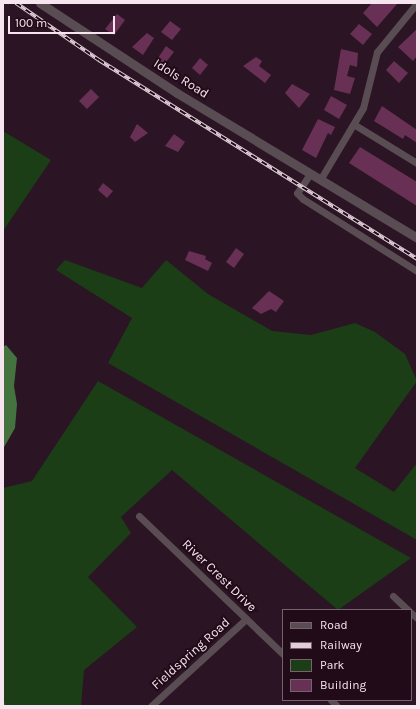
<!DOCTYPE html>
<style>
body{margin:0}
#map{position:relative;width:420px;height:709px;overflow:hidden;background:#2b1423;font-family:Karla,sans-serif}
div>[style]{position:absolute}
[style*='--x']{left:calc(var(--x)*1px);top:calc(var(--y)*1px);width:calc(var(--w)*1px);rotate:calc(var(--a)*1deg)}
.green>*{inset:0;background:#1b3e17}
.water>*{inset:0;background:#457340}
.stream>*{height:2px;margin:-1px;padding:0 1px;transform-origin:1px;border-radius:1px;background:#457340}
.building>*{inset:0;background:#683054}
.minor>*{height:7px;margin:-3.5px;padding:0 3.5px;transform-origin:3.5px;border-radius:3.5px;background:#594c53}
.tertiary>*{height:9px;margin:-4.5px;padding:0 4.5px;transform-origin:4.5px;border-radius:4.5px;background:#594c53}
.rail>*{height:3.5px;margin-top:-1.75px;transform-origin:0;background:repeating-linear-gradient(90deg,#210b19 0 6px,#e0cfd8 0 12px);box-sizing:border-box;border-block:1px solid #e0cfd8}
span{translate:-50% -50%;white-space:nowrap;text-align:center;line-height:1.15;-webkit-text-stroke:4px #210b19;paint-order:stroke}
.street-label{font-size:13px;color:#f6e5ee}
.frame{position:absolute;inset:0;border:4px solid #f6e5ee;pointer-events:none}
.legend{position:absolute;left:282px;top:609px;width:130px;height:92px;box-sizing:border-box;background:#210b19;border:1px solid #76626e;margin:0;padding:5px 7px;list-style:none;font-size:12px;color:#f6e5ee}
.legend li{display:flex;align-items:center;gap:8px;height:20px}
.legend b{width:20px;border:1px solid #76626e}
.scale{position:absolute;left:8px;top:16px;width:107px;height:18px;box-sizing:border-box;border:2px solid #f6e5ee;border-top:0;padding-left:5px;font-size:12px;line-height:14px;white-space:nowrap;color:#f6e5ee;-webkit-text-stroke:3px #210b19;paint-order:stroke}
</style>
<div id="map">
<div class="green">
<i style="clip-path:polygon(3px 131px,51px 160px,3px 231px)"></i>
<i style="clip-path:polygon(65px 260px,142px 288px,166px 260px,208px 294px,272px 331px,311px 335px,355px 323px,375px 332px,405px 354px,417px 381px,355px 468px,394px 492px,417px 463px,417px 540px,108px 363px,132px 318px,56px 270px)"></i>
<i style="clip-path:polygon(98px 381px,411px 558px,338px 610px,172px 470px,121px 517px,131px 533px,88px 577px,137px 627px,84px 670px,81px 706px,3px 706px,3px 488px,32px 481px)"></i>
</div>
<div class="water">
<i style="clip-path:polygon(6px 345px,17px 358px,14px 386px,17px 404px,15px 428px,3px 449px,3px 347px)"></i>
</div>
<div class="stream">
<i style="--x:3;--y:702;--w:4;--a:76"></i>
</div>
<div class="building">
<i style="clip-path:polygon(372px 3px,398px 3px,377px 27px,363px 13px)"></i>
<i style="clip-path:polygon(117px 14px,125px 20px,114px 35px,105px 29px)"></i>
<i style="clip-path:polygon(170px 21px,181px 29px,172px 40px,161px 32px)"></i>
<i style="clip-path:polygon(359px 24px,372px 34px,363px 45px,350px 34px)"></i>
<i style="clip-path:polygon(417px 29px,417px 56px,413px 61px,398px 47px)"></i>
<i style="clip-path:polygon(147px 33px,154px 38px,143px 55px,132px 47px)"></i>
<i style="clip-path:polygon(166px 46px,174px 52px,163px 66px,156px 61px)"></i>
<i style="clip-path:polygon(341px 49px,358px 53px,357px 67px,350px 65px,347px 76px,355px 78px,350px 94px,334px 90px)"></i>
<i style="clip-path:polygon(256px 57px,262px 61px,259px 66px,271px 75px,265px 83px,243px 66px)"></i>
<i style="clip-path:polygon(200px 58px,208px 65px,200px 75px,192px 68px)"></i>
<i style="clip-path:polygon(394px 61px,408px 73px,399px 83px,386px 70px)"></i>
<i style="clip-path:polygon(292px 84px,310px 94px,299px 108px,285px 93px)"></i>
<i style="clip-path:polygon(91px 89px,99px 97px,87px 109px,79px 101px)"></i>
<i style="clip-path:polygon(331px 96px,347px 105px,339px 119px,324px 110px)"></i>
<i style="clip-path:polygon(382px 106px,417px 130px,417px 143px,405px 135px,403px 139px,374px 121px)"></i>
<i style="clip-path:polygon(318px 119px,335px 127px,331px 135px,328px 133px,316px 158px,302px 150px)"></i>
<i style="clip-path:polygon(137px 124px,148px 133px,135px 142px,130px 137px)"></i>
<i style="clip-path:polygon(174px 134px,185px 142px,178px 152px,165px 146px)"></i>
<i style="clip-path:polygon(360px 147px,417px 182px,417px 206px,349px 163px)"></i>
<i style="clip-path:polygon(103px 183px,113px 191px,107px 198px,98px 190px)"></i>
<i style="clip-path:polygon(236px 248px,244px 254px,234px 268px,226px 262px)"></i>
<i style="clip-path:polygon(189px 251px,206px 256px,205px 259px,212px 263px,208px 271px,185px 260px)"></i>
<i style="clip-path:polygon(269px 291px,284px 301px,276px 312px,271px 309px,261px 314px,252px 308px)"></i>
</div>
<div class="minor">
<i style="--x:355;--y:125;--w:73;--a:31.5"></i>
<i style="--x:310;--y:174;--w:23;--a:124"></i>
<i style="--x:297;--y:193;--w:8;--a:45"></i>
<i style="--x:303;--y:199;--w:135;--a:32.3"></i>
<i style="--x:320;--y:180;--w:84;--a:-59.2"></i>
<i style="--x:363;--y:108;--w:58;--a:-76"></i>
<i style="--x:377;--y:52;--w:63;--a:-50.8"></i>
<i style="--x:139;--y:516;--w:199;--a:43.8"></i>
<i style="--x:393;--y:596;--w:21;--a:43"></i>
<i style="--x:411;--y:613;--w:8;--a:40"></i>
<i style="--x:331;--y:700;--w:8;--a:45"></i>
<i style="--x:151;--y:706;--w:129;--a:-42.5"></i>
</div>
<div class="tertiary">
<i style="--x:40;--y:3;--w:164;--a:33.3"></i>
<i style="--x:177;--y:93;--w:280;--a:31.1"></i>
</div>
<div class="rail">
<i style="--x:16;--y:3;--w:101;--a:34.5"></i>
<i style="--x:99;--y:60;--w:375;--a:32"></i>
</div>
<div class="street-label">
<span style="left:181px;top:79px;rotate:32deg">Idols Road</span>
<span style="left:219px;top:576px;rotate:44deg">River Crest Drive</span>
<span style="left:191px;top:654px;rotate:-42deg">Fieldspring Road</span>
</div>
<div class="frame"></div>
<ul class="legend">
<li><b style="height:5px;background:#594c53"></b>Road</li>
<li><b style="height:5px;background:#e0cfd8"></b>Railway</li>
<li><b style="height:11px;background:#1b3e17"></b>Park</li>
<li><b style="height:11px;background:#683054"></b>Building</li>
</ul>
<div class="scale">100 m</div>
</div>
